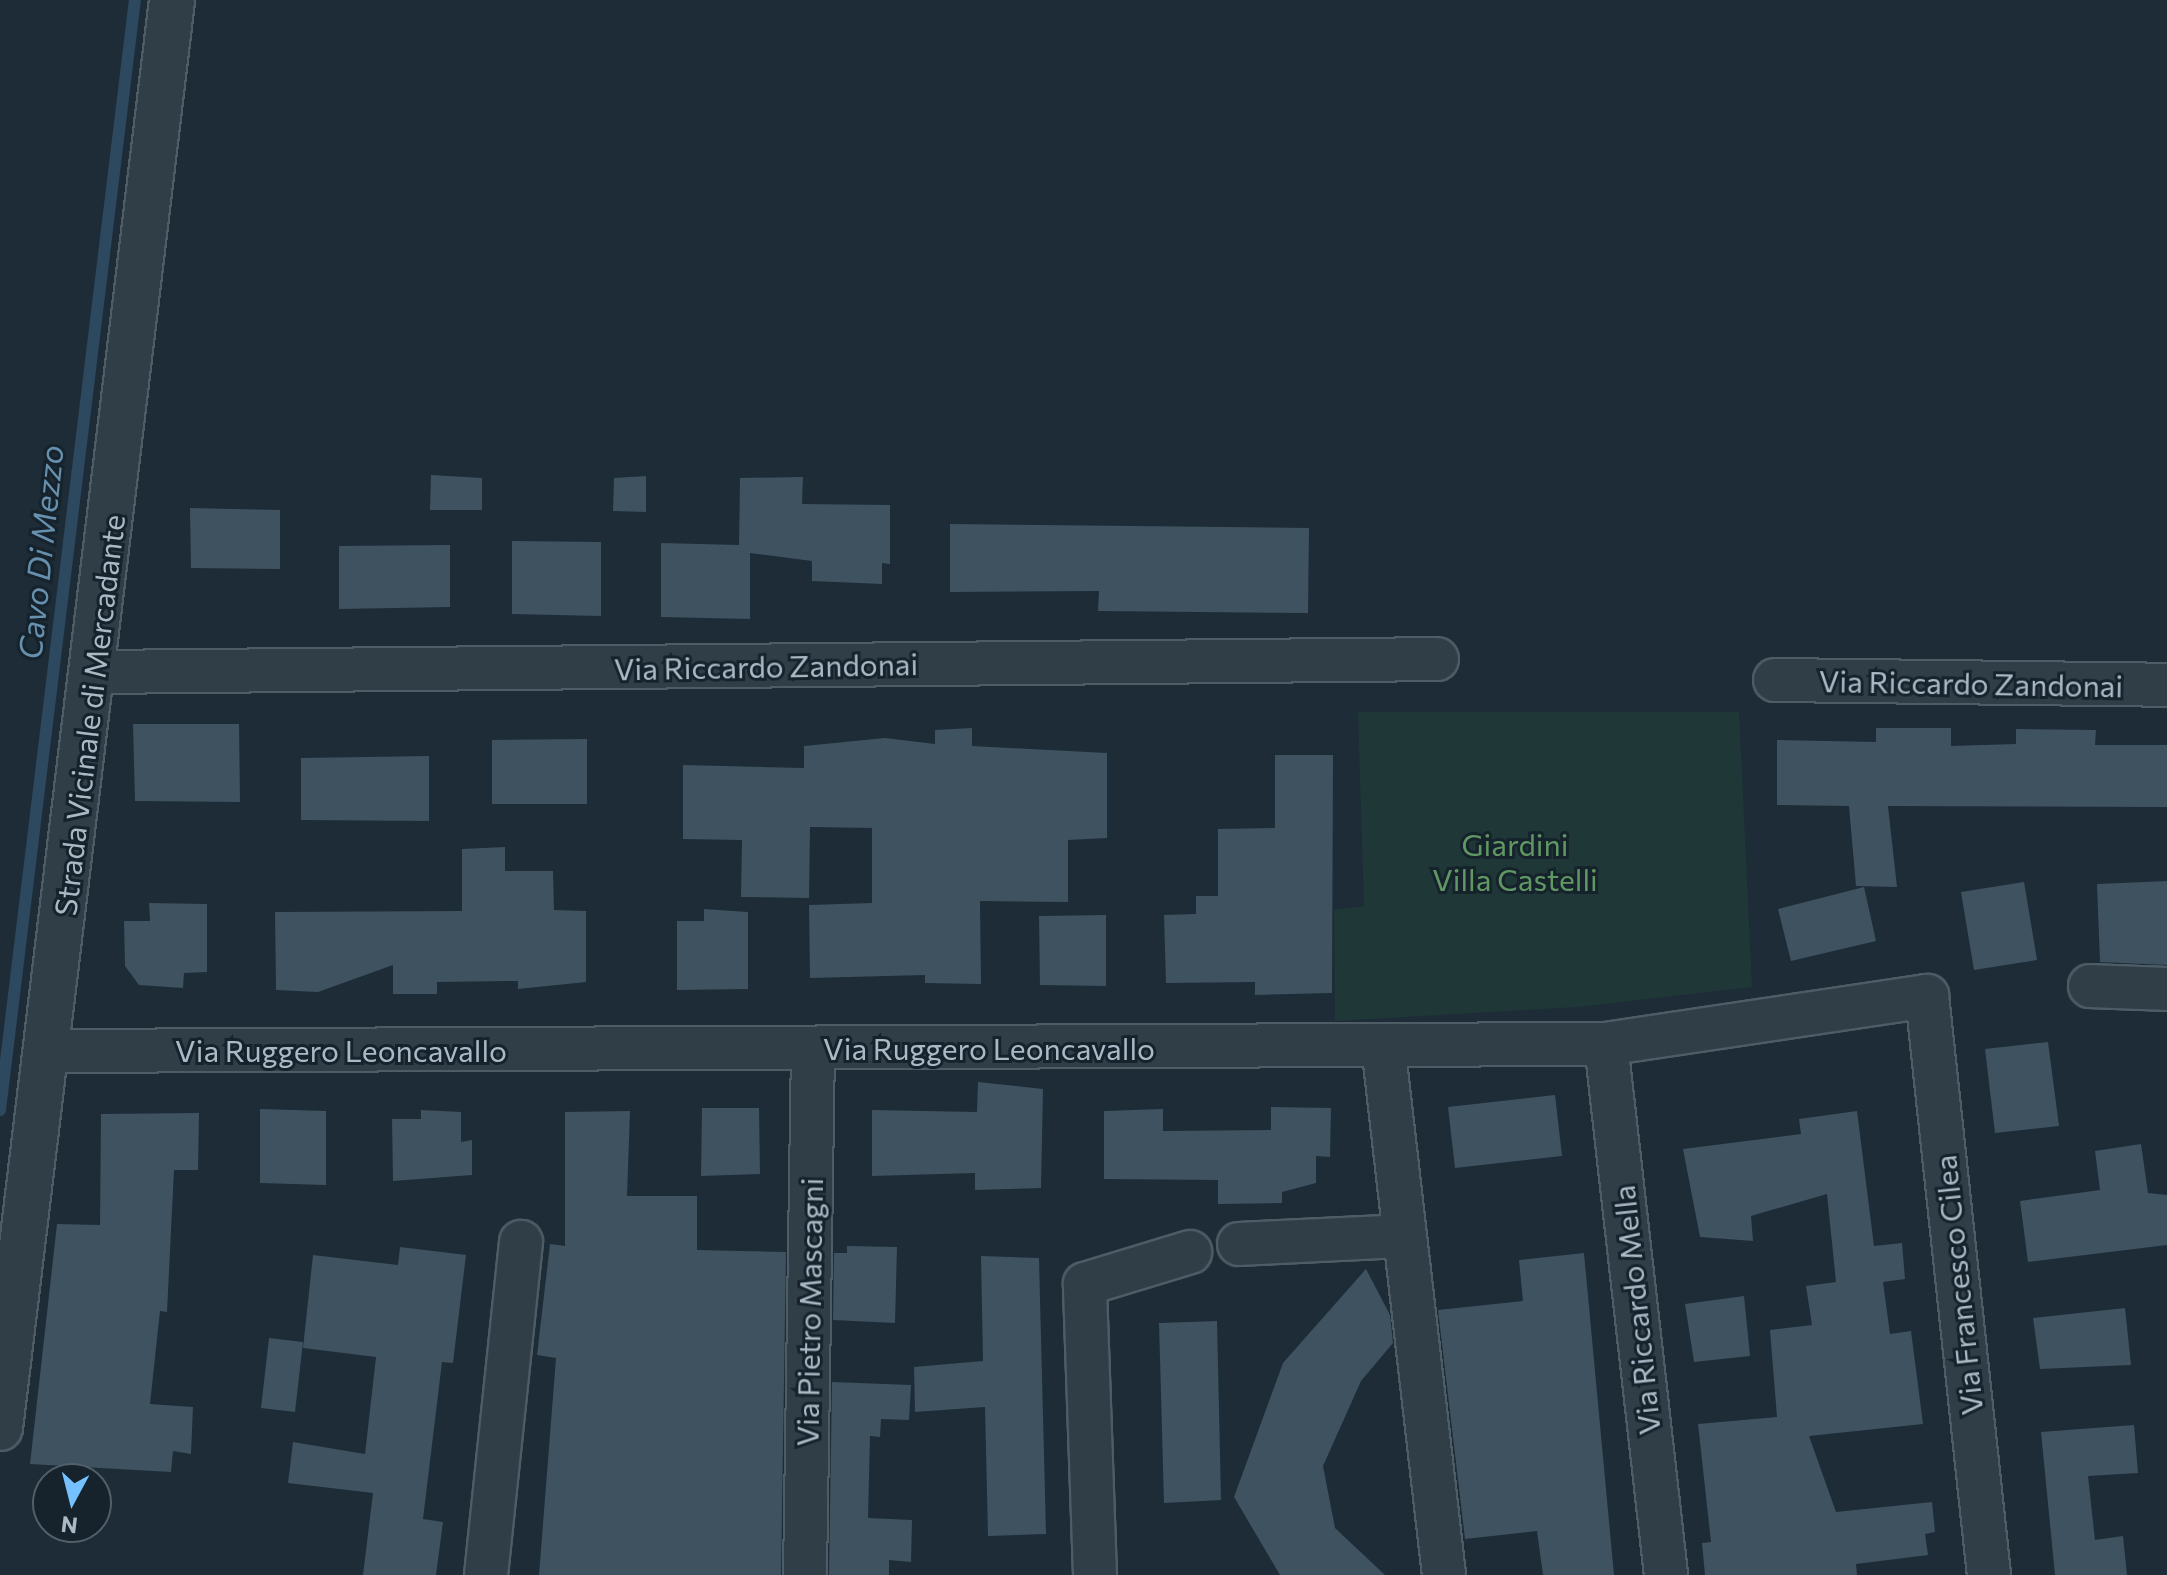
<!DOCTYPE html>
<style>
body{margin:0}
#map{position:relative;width:2167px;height:1575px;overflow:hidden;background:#1d2c37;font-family:Commissioner,sans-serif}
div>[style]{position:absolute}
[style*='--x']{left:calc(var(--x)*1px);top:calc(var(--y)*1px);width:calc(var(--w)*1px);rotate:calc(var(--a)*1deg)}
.green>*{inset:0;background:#1f3837}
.stream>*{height:12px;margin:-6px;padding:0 6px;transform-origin:6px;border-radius:6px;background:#2c495f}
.building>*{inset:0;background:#3f5260}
.roads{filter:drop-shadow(2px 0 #4e5c66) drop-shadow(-2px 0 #4e5c66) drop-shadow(0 2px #4e5c66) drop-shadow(0 -2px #4e5c66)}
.minor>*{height:42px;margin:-21px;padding:0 21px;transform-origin:21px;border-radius:21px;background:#303e48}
.tertiary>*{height:44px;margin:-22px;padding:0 22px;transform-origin:22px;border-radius:22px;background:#303e48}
span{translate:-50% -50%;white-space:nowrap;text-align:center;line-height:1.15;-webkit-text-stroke:6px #16232c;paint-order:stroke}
.street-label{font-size:30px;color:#aab9c6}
.park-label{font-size:30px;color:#609863}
.water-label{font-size:32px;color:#6690ad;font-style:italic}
.north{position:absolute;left:32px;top:1463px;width:80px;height:80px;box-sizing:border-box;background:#16232c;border:2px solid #515f6a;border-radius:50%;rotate:187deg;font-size:22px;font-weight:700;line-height:32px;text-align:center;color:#aab9c6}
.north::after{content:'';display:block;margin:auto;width:28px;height:36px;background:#75c1ff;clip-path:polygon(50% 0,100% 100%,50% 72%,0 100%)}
</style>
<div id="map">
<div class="green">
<i style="clip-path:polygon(1358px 712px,1739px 712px,1752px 987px,1577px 1007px,1335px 1021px,1334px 910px,1364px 906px)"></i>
</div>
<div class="stream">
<i style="--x:0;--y:1110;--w:1118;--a:-83.07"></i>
</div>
<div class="building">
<i style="clip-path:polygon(431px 475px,482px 478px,482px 510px,430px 510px)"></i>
<i style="clip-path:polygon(646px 476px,646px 512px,613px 511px,614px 478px)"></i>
<i style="clip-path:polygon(803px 477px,802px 504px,890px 505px,890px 564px,882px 563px,882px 584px,812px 581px,812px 561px,750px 553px,750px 619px,661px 617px,661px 543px,739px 545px,740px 478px)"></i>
<i style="clip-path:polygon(190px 508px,280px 510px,280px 569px,191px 568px)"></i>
<i style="clip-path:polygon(950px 524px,1309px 528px,1308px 613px,1098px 611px,1099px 591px,950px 592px)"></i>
<i style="clip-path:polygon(512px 541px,601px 542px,601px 616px,512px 614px)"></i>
<i style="clip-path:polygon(450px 545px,450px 607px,339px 609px,339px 546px)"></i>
<i style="clip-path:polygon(133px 724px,239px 724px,240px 802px,135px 801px)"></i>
<i style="clip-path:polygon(972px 728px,972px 746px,1107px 753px,1107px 838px,1068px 840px,1068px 902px,980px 901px,981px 984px,925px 983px,925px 975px,810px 978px,809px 905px,872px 903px,872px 828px,810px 827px,809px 898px,741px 897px,742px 840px,683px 839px,683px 765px,804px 768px,804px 746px,885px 738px,935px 744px,935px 730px)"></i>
<i style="clip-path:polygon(1876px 728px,1951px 728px,1951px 746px,2016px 744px,2016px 729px,2096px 730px,2095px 745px,2167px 745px,2167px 807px,1888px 806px,1897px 887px,1856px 886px,1849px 806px,1777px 805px,1777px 740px,1876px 742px)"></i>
<i style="clip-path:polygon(587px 739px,587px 804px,492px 804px,492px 740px)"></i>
<i style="clip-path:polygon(1275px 755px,1333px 755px,1332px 993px,1255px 995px,1255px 982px,1166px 983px,1164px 915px,1196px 914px,1196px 896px,1218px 896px,1218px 829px,1275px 828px)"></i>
<i style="clip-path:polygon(429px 756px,429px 821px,301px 820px,301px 758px)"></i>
<i style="clip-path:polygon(505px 847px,505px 871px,553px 871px,554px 910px,586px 911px,586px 982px,518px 989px,518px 981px,437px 982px,437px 994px,393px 994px,393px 965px,318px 992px,276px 990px,275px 912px,462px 911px,462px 849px)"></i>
<i style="clip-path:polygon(2167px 881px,2167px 965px,2100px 962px,2097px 884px)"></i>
<i style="clip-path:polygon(2024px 882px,2037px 960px,1974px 970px,1961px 892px)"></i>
<i style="clip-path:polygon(1864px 887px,1876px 941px,1791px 961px,1778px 909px)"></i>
<i style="clip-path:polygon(149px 903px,207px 904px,207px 972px,184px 973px,183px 988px,139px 985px,125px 966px,124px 921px,150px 921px)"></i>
<i style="clip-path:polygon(704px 909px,748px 912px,748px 989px,677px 990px,677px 921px,704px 921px)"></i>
<i style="clip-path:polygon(1106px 915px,1106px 986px,1040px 985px,1039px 916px)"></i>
<i style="clip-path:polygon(2048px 1042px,2059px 1126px,1995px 1133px,1985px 1049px)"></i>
<i style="clip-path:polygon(978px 1082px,1043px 1089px,1041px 1188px,975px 1190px,975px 1173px,872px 1176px,872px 1110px,977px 1112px)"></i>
<i style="clip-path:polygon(1555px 1095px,1562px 1156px,1455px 1168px,1448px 1107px)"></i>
<i style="clip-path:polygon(1271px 1107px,1331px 1108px,1330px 1157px,1316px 1156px,1316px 1183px,1282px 1192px,1282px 1203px,1218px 1204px,1218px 1180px,1104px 1179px,1104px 1111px,1163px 1109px,1163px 1131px,1271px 1130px)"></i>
<i style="clip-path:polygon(702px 1108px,759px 1108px,760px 1174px,701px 1176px)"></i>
<i style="clip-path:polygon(260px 1109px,326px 1111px,326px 1185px,260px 1183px)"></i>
<i style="clip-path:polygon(421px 1110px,461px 1112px,461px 1142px,472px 1140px,472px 1175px,393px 1181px,392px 1119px,421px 1119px)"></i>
<i style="clip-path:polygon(630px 1111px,627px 1196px,697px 1196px,697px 1250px,786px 1252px,781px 1575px,539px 1575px,556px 1358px,537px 1355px,550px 1244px,565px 1246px,565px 1112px)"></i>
<i style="clip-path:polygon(1857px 1111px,1874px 1246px,1902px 1243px,1905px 1279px,1883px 1282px,1890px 1334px,1911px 1331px,1923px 1424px,1809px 1436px,1836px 1512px,1932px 1502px,1935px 1532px,1925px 1534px,1928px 1555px,1856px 1564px,1857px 1575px,1705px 1575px,1702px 1543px,1711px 1542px,1698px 1424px,1777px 1417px,1770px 1330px,1812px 1325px,1806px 1286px,1836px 1282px,1827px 1194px,1751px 1216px,1753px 1241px,1700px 1237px,1683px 1149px,1801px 1134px,1799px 1119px)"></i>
<i style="clip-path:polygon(199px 1113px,198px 1170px,174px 1170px,167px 1312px,160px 1311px,150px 1404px,193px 1407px,191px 1454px,173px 1451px,171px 1472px,30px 1464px,57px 1224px,100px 1225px,101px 1114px)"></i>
<i style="clip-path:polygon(2141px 1144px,2148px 1193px,2167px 1195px,2167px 1245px,2028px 1262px,2020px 1201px,2100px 1190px,2095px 1151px)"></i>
<i style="clip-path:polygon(847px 1246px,897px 1247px,895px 1323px,833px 1320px,834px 1253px,847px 1253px)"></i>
<i style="clip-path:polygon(400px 1247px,466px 1255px,453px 1363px,442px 1362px,423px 1519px,443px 1522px,436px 1575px,363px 1575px,373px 1493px,288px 1483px,293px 1442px,365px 1454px,376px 1357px,303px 1348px,313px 1255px,398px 1265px)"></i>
<i style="clip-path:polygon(1584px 1253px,1614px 1575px,1543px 1575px,1537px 1531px,1465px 1539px,1438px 1310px,1523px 1301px,1519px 1260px)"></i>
<i style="clip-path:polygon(981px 1256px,1039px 1258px,1046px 1534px,988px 1536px,985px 1407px,915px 1412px,914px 1367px,983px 1361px)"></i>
<i style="clip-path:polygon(1366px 1269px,1390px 1315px,1393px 1343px,1361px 1381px,1323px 1466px,1335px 1528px,1385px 1575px,1280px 1575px,1234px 1497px,1283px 1363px)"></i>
<i style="clip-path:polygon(1744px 1296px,1750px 1356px,1694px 1362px,1685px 1304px)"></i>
<i style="clip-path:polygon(2125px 1308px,2131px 1365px,2040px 1369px,2033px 1318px)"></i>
<i style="clip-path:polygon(1217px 1321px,1221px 1500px,1164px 1503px,1159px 1323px)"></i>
<i style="clip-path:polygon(269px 1338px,303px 1342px,295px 1412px,261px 1408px)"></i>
<i style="clip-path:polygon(832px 1382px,911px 1385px,909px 1420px,881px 1419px,880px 1437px,870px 1436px,868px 1518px,912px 1520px,911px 1562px,889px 1560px,889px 1575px,829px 1575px)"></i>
<i style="clip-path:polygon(2134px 1425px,2138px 1473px,2088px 1476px,2095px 1540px,2123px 1536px,2127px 1575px,2055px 1575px,2041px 1432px)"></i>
</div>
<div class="roads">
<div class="minor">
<i style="--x:94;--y:672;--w:1343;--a:-0.55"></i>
<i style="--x:1775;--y:680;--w:392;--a:0.7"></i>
<i style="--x:2090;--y:986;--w:77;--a:2.2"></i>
<i style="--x:1606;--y:1044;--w:534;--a:83.55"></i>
<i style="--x:1383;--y:1045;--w:533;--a:83.43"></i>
<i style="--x:48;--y:1051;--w:1558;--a:-0.26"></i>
<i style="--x:1606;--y:1044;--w:325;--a:-8.5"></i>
<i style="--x:1927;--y:996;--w:582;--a:83.89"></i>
<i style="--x:1239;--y:1244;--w:166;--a:-2.8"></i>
<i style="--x:486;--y:1575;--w:335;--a:-84"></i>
<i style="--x:805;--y:1575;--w:526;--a:-89.13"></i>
<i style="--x:1095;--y:1575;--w:291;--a:-92"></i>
<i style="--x:1085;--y:1284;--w:110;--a:-16.9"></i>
</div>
<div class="tertiary">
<i style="--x:0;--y:1428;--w:1438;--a:-83.13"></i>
</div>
</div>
<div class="street-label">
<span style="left:766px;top:666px;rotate:-1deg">Via Riccardo Zandonai</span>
<span style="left:1971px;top:683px;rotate:1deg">Via Riccardo Zandonai</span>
<span style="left:89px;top:715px;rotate:-83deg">Strada Vicinale di Mercadante</span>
<span style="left:989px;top:1048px">Via Ruggero Leoncavallo</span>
<span style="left:341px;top:1050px">Via Ruggero Leoncavallo</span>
<span style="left:1958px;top:1285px;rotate:-96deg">Via Francesco Cilea</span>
<span style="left:1636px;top:1310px;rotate:-96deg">Via Riccardo Mella</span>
<span style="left:809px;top:1312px;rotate:-89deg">Via Pietro Mascagni</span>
</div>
<div class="park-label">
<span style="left:1515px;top:861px">Giardini<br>Villa Castelli</span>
</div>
<div class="water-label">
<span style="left:40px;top:552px;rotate:-84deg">Cavo Di Mezzo</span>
</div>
<div class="north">N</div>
</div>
